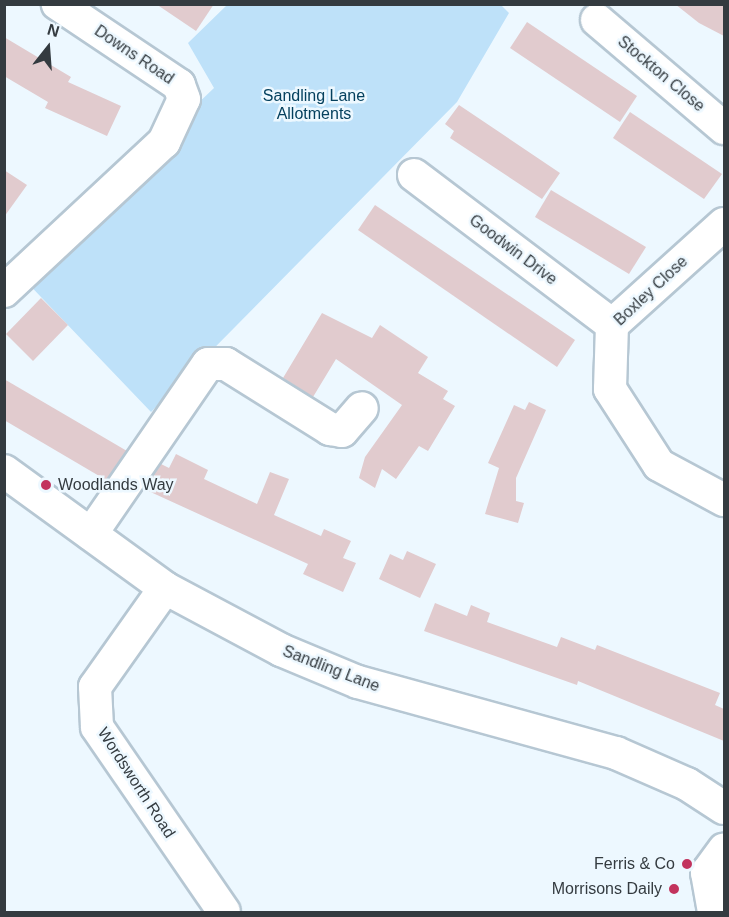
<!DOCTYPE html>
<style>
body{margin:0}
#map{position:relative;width:729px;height:917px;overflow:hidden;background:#edf8ff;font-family:Helvetica,sans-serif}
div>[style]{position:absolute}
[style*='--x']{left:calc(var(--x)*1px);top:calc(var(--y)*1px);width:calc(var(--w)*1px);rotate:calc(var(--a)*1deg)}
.green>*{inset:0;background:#bee1f9}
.building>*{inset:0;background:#e1cbce}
.roads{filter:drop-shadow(2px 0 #b6c7d3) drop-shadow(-2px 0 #b6c7d3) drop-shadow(0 2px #b6c7d3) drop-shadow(0 -2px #b6c7d3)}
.minor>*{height:32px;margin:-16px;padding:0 16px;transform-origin:16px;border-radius:16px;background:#fff}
.dots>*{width:16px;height:16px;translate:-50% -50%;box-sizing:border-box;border:3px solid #edf8ff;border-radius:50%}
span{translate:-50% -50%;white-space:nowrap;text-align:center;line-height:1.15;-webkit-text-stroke:5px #edf8ff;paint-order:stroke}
.street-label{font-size:16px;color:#343b40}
.park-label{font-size:16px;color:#04405e}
.poi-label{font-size:16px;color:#343b40}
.left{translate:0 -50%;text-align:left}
.right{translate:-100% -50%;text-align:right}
.frame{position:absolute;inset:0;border:6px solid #343b40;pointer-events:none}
.north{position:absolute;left:18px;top:18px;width:60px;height:60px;-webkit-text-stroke:4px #edf8ff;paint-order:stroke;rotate:17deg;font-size:16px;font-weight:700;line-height:24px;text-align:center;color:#343b40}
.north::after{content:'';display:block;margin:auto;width:21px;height:27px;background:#343b40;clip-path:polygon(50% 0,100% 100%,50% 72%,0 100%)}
</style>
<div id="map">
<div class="green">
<i style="clip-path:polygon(500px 4px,509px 13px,457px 102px,151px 412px,19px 274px,214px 88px,188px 43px,227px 5px)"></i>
</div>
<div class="building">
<i style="clip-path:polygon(156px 4px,214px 4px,196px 31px)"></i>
<i style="clip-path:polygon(675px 4px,724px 4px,724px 36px,699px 23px)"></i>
<i style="clip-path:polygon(527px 22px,637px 96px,620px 122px,510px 48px)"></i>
<i style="clip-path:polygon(4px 37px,71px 77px,68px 82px,121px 106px,107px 136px,45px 108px,48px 102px,4px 76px)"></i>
<i style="clip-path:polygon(459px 105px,560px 173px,542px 199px,450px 138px,454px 131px,445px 124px)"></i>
<i style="clip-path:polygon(630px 112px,722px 174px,704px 199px,613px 138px)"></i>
<i style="clip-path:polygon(4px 170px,27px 185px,4px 217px)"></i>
<i style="clip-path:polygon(551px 190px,646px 247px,629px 274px,535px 217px)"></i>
<i style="clip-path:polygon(375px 205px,575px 340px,557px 367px,358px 230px)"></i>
<i style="clip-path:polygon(41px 298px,68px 325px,33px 361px,6px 334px)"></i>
<i style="clip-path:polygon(322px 313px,372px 338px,380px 325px,428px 357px,418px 373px,448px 391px,443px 399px,455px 406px,428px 451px,419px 446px,396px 479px,382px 469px,375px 488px,359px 478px,365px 457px,402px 405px,336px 359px,313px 397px,283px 378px)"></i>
<i style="clip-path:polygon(4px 379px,127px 451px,106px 480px,4px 420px)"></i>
<i style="clip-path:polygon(529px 402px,546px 410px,516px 478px,516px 501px,524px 503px,518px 523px,485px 514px,499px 468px,488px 463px,514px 405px,525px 410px)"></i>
<i style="clip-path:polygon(176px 454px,208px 470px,204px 479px,257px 504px,270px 472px,289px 479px,274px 515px,321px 536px,324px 529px,351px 541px,343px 558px,356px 563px,343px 592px,303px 574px,308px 564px,144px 489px,161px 464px,169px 468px)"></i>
<i style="clip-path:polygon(407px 551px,436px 564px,420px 598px,379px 579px,390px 554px,403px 560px)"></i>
<i style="clip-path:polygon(435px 603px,467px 616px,471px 605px,490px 613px,487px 622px,557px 647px,561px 637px,595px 650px,597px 645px,720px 693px,715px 705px,724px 709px,724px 741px,578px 681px,577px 685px,424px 631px)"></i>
</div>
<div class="roads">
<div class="minor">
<i style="--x:597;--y:20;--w:167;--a:40.4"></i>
<i style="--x:414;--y:175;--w:248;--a:37.1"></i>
<i style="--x:724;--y:224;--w:151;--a:138"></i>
<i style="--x:612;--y:325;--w:64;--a:91.8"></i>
<i style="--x:610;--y:389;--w:90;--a:57.2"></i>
<i style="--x:659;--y:465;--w:74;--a:28.3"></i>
<i style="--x:4;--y:291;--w:219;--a:-43"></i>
<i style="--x:164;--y:142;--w:47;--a:-65.1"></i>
<i style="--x:184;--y:99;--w:15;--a:-110"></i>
<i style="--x:179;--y:85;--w:146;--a:-146.2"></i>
<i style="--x:4;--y:471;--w:199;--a:36"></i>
<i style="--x:165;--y:588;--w:132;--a:28.1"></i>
<i style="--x:281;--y:650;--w:83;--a:22.6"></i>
<i style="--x:358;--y:682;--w:268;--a:15.4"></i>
<i style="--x:616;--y:753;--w:77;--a:23.6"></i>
<i style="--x:687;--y:784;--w:44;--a:33"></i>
<i style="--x:91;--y:534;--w:206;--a:-55.5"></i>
<i style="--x:208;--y:364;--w:18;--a:0"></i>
<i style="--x:226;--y:364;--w:123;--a:32"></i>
<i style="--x:330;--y:429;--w:12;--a:9"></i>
<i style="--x:342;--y:431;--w:30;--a:-49"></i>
<i style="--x:165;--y:588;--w:121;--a:125.3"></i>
<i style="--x:95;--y:687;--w:40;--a:87.1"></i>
<i style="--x:97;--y:727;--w:224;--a:55.5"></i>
<i style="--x:714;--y:912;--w:40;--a:-100"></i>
<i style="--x:707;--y:873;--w:29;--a:-54"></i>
</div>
</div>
<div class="dots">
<i style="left:46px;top:485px;background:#c2335d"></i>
<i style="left:687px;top:864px;background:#c2335d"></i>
<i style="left:674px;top:889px;background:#c2335d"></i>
</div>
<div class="street-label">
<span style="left:134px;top:55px;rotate:34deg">Downs Road</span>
<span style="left:661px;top:74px;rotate:40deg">Stockton Close</span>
<span style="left:513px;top:250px;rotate:37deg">Goodwin Drive</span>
<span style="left:651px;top:291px;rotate:-43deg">Boxley Close</span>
<span style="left:331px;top:669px;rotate:21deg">Sandling Lane</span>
<span style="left:136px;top:783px;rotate:57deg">Wordsworth Road</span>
</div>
<div class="park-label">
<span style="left:314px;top:105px">Sandling Lane<br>Allotments</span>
</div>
<div class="poi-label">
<span class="left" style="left:58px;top:485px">Woodlands Way</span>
<span class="right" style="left:675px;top:864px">Ferris &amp; Co</span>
<span class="right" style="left:662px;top:889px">Morrisons Daily</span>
</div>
<div class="frame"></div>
<div class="north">N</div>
</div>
